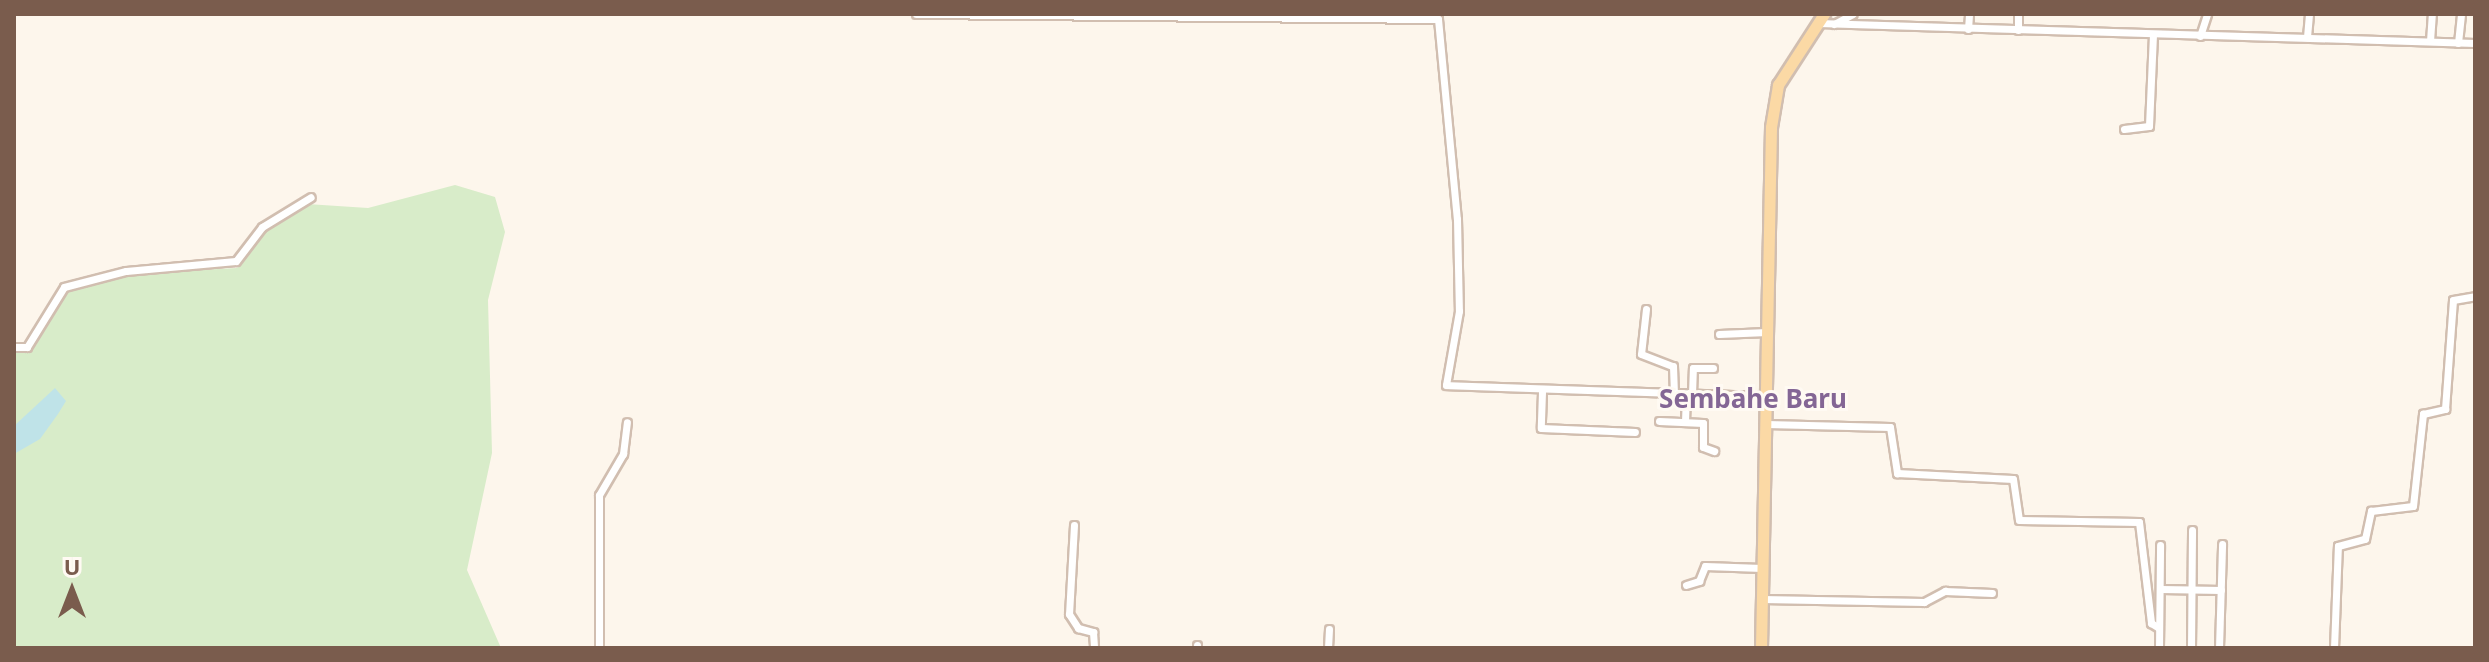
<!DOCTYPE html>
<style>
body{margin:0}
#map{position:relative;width:2489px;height:662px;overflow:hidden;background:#fdf6ec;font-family:"Noto Sans",sans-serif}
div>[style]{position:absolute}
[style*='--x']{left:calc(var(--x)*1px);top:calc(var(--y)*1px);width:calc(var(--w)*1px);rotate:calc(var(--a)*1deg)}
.green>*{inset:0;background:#d8ecc9}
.water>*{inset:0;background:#bfe3e8}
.roads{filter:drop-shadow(2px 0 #d1beb0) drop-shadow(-2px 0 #d1beb0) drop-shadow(0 2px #d1beb0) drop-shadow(0 -2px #d1beb0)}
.street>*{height:7px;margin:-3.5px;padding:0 3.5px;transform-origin:3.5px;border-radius:3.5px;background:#fff}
.primary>*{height:11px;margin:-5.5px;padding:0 5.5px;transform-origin:5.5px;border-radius:5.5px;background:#fbd9a5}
span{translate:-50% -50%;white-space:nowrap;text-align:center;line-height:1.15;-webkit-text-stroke:6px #fffaf3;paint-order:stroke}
.quarter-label{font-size:26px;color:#846695;font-weight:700}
.frame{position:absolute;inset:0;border:16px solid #7a5c4d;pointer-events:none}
.north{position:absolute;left:32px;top:550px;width:80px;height:80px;-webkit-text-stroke:6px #fffaf3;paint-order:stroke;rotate:0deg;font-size:22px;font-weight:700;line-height:32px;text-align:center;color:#7a5c4d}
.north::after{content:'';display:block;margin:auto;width:28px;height:36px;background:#7a5c4d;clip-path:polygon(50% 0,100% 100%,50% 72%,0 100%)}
</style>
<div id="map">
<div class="green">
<i style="clip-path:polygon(455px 185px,495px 197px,505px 232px,488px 300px,492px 453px,467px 570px,501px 648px,14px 648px,14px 350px,36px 345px,61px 290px,123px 274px,237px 268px,261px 233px,307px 204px,368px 208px)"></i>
</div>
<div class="water">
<i style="clip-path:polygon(55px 388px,66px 401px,58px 414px,40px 439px,14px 454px,14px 426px)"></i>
</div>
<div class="roads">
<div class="street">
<i style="--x:916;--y:14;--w:522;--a:0.55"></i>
<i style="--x:1438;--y:19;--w:201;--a:84.6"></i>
<i style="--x:1457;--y:219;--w:92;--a:88.8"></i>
<i style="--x:1459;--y:311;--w:75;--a:100"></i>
<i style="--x:1446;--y:385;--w:320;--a:2"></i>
<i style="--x:1818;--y:23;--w:657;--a:1.74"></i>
<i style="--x:1834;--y:24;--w:21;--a:-28"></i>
<i style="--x:1968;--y:29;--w:15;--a:-86"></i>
<i style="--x:2018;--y:30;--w:16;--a:-90"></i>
<i style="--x:2200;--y:36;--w:23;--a:-72"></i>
<i style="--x:2307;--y:37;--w:23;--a:-85"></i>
<i style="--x:2430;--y:41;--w:27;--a:-86"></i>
<i style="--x:2458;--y:43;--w:29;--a:-84"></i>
<i style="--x:2124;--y:129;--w:25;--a:-7"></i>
<i style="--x:2149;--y:126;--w:90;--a:-87.5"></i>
<i style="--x:1646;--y:309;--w:45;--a:96.3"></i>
<i style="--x:1641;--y:354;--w:34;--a:21"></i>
<i style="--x:1673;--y:366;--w:27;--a:88"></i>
<i style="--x:1719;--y:334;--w:48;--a:-2.4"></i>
<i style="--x:14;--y:347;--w:13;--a:0"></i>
<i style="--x:27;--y:347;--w:70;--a:-58.3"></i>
<i style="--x:64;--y:287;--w:64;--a:-14.5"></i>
<i style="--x:126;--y:271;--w:110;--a:-5.2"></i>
<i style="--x:236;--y:261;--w:43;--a:-52.6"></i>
<i style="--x:262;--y:227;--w:57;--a:-31.5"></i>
<i style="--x:1542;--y:392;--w:36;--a:92"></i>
<i style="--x:1541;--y:428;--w:94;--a:2.4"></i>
<i style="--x:1692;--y:394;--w:26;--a:-88"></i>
<i style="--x:1693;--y:368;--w:20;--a:0"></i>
<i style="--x:1659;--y:421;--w:44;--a:2.6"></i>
<i style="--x:1703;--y:423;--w:24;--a:90"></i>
<i style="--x:1703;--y:447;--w:12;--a:20"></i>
<i style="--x:1685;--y:422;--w:28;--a:-88"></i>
<i style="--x:1766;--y:424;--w:124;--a:1.4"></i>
<i style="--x:1890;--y:427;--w:47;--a:81.3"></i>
<i style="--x:1897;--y:473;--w:116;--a:3"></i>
<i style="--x:2013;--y:479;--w:41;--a:81.7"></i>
<i style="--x:2019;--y:520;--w:120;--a:1"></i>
<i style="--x:2139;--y:522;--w:102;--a:83.2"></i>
<i style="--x:2151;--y:623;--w:9;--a:32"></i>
<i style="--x:1074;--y:525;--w:89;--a:93.2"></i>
<i style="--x:1069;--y:614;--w:17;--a:57"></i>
<i style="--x:1078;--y:628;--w:16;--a:15"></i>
<i style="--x:1093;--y:632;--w:16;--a:86"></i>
<i style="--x:1686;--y:585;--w:14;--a:-17"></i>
<i style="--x:1699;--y:581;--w:16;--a:-68"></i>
<i style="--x:1705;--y:566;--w:57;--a:2"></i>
<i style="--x:2161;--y:589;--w:60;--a:1"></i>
<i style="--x:1762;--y:599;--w:162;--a:1.1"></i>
<i style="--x:1924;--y:602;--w:24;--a:-28"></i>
<i style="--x:1945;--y:591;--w:47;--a:2.4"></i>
<i style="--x:599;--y:648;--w:153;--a:-90"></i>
<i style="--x:599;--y:495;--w:48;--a:-59.7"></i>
<i style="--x:623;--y:454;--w:32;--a:-83"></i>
<i style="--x:1197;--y:648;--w:3;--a:-90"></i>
<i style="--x:1328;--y:648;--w:19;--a:-87"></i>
<i style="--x:2159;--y:648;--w:103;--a:-89.4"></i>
<i style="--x:2191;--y:648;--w:118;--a:-89.5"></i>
<i style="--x:2219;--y:648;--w:104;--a:-88.3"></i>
<i style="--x:2334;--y:648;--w:102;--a:-87.8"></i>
<i style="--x:2338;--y:546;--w:28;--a:-15"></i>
<i style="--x:2365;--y:539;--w:29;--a:-78"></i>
<i style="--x:2371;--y:511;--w:42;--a:-6.8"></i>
<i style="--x:2413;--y:506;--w:93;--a:-83.8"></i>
<i style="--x:2423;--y:414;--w:23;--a:-13"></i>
<i style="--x:2445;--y:409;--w:109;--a:-85.8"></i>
<i style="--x:2453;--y:300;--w:22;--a:-10"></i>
</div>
<div class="primary">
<i style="--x:1761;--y:648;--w:521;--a:-88.9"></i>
<i style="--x:1771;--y:127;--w:43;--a:-80.5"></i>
<i style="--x:1778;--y:85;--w:85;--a:-57.1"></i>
</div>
</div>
<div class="quarter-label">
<span style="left:1753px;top:399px">Sembahe Baru</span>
</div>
<div class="frame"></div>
<div class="north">U</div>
</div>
